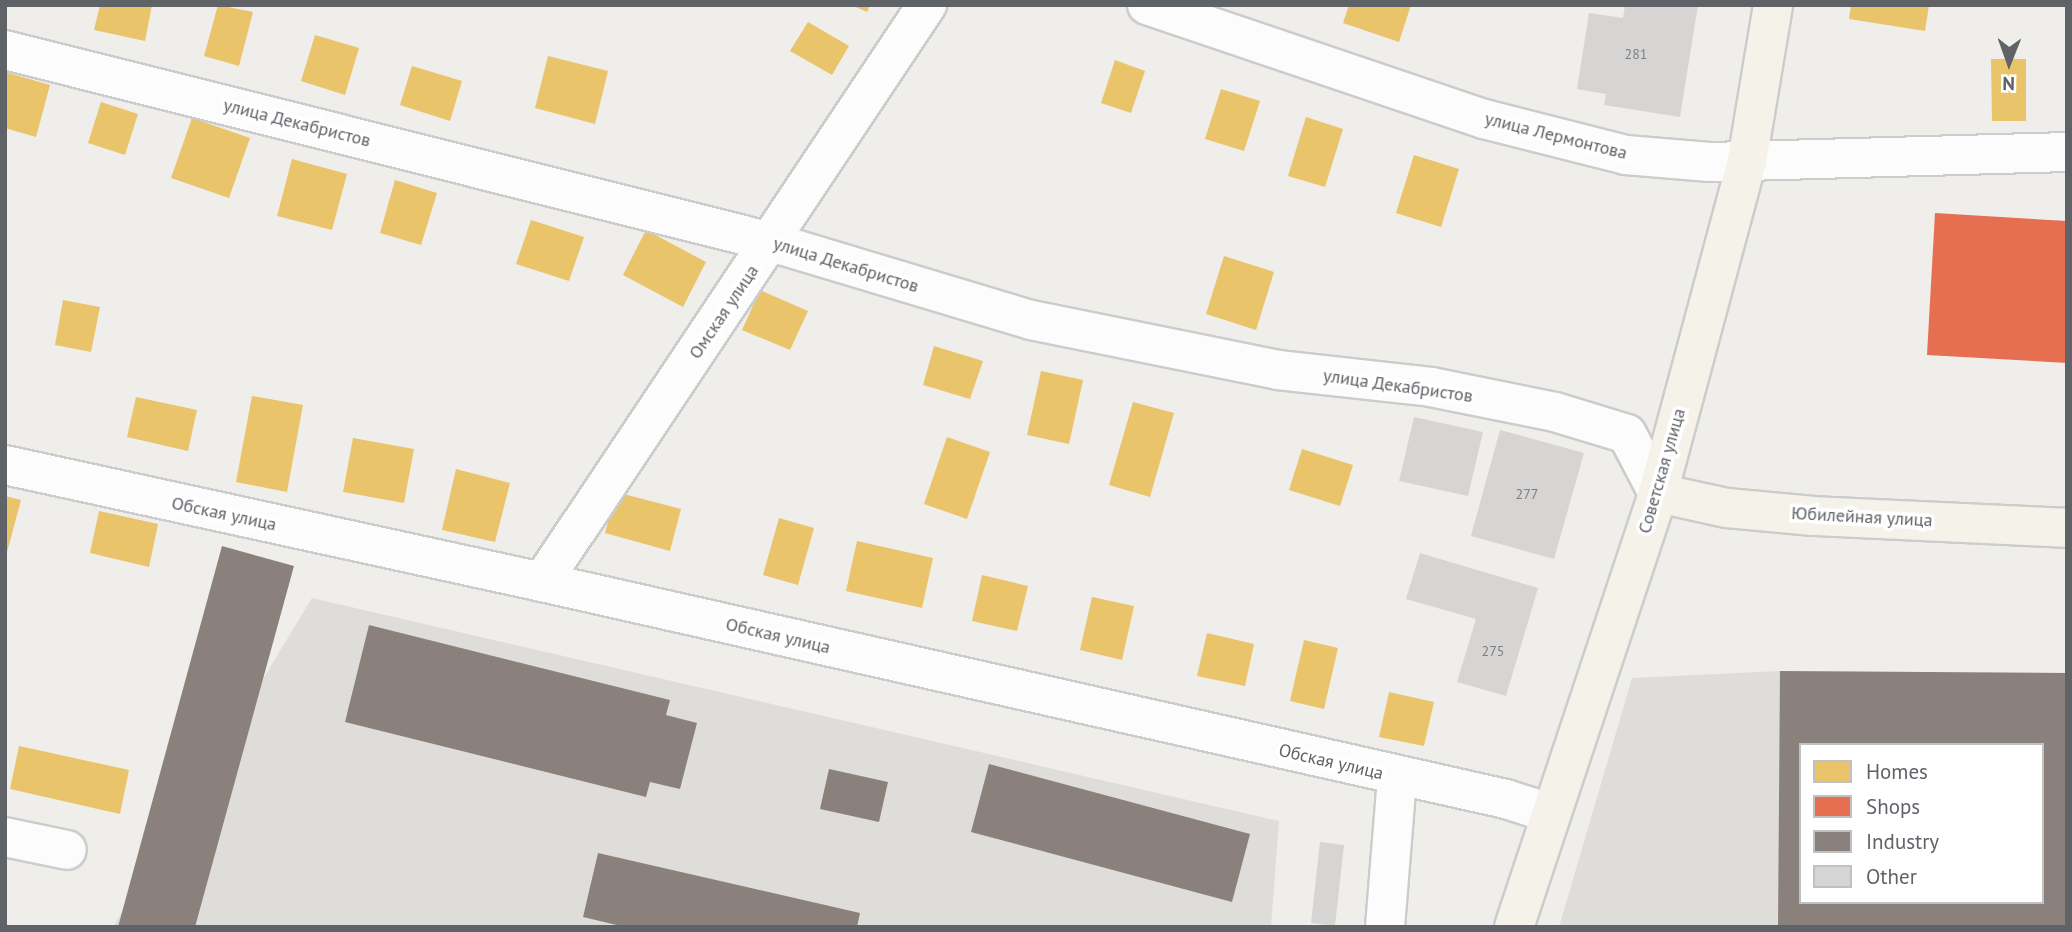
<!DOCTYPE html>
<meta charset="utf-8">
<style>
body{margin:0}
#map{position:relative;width:2072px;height:932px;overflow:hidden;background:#efeeea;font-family:"PT Sans",sans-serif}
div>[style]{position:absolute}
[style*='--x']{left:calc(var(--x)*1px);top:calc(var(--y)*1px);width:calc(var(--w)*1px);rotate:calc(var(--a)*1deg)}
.industrial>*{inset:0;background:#dfddda}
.homes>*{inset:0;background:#e9c46a}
.shops>*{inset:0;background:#e76f51}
.industry>*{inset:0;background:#8a817c}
.building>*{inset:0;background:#d6d5d3}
.roads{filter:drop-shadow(2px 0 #cbcccc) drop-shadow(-2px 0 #cbcccc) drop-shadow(0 2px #cbcccc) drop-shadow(0 -2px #cbcccc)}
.minor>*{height:38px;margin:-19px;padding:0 19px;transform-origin:19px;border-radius:19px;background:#fdfcfc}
.major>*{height:38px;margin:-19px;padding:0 19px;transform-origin:19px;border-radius:19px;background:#f4f2e9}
span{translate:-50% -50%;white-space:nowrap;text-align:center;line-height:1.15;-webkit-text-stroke:7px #fff;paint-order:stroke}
.number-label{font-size:14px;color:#7e8184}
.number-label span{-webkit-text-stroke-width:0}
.street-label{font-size:18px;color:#5f6368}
.frame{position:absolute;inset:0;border:7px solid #5f6368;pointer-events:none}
.legend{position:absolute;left:1799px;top:743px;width:245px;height:161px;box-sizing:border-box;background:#fff;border:2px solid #bfc1c3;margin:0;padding:9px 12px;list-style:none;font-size:21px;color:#5f6368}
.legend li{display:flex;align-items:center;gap:14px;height:35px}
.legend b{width:35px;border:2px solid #bfc1c3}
.north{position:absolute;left:1974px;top:28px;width:70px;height:70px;-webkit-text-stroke:5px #fff;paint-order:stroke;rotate:181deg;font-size:19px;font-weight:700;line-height:28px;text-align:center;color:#5f6368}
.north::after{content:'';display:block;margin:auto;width:24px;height:32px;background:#5f6368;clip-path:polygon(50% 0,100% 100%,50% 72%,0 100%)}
</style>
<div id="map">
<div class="industrial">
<i style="clip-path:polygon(312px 598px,1279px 821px,1271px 927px,113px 927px)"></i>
<i style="clip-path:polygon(evenodd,1780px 671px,2067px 673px,2067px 927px,1559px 927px,1632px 678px,1780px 671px,1801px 745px,2042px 745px,2042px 902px,1801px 902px,1801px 745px)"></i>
</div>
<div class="homes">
<i style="clip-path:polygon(100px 5px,152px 5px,145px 41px,94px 30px)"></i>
<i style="clip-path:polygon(218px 5px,253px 12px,239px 66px,204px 56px)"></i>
<i style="clip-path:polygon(851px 5px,870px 5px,867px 12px)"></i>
<i style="clip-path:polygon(1349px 5px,1411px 5px,1399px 42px,1343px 23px)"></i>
<i style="clip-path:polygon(1851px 5px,1929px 5px,1925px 31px,1849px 19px)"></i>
<i style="clip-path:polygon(808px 22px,849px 46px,832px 75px,790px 51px)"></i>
<i style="clip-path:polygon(315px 35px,359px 48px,345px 95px,301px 81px)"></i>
<i style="clip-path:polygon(548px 56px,608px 71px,595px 124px,535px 108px)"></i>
<i style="clip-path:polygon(1991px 59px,2026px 59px,2026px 121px,1992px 121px)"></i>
<i style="clip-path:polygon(1115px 60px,1145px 71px,1131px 113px,1101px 103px)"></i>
<i style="clip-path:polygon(412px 66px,462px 81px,450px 121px,400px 105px)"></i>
<i style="clip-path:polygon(5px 72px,50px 85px,36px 137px,5px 128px)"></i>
<i style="clip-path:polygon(1221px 89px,1260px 101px,1244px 151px,1205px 139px)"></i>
<i style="clip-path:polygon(101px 102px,138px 114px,125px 155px,88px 143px)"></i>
<i style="clip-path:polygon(1306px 117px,1343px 129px,1325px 187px,1288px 176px)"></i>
<i style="clip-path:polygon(192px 118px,250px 138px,229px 198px,171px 178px)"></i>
<i style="clip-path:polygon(1414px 155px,1459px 169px,1441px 227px,1396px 213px)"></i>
<i style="clip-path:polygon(292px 159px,347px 174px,332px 230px,277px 216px)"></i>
<i style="clip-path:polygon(395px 180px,437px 193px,421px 245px,380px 233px)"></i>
<i style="clip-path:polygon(531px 220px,584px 237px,569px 281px,516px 264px)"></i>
<i style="clip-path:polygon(646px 230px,706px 262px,683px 307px,623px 275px)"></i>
<i style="clip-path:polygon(1224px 256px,1274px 272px,1256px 330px,1206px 314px)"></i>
<i style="clip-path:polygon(760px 290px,808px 311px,790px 350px,742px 330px)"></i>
<i style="clip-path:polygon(63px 300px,100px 307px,91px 352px,55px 345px)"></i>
<i style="clip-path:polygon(934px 346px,983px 361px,970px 399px,923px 385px)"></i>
<i style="clip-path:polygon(1041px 371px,1083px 380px,1069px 444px,1027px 435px)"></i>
<i style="clip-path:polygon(252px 396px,303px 405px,287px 492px,236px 482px)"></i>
<i style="clip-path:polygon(136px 397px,197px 410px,188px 451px,127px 437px)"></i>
<i style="clip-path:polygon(1133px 402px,1174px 413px,1150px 497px,1109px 485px)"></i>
<i style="clip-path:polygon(947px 437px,990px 452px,967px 519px,924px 504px)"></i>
<i style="clip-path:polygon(353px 438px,414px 449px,404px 503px,343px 492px)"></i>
<i style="clip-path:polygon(1302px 449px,1353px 465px,1340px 506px,1289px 490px)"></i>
<i style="clip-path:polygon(456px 469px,510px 483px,495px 542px,442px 530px)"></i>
<i style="clip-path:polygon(616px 492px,681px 509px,670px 551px,605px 533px)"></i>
<i style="clip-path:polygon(5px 496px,21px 500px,6px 556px,5px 556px)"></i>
<i style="clip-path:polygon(99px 511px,158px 524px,149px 567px,90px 553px)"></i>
<i style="clip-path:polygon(779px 518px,814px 528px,798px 585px,763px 575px)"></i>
<i style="clip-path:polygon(857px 541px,933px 558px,922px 608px,846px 591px)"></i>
<i style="clip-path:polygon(982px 575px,1028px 586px,1017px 631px,972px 621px)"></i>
<i style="clip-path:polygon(1092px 597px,1134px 606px,1122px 660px,1080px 650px)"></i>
<i style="clip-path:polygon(1207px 633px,1254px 644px,1245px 686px,1197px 676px)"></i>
<i style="clip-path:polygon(1304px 640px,1338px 648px,1324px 709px,1290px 701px)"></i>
<i style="clip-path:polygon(1389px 692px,1434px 702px,1424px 746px,1379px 737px)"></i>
<i style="clip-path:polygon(19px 746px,129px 770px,120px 814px,10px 789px)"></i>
</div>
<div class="shops">
<i style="clip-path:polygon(1935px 213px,2067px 221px,2067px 363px,1927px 355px)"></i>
</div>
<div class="industry">
<i style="clip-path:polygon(222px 546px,294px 566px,195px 927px,118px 927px)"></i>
<i style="clip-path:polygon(369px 625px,670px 700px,666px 715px,697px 723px,680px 789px,650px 782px,646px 797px,345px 722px)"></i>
<i style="clip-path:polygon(evenodd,1780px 671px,2067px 673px,2067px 927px,1778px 927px,1780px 671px,1801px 745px,2042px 745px,2042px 902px,1801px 902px,1801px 745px)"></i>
<i style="clip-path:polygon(989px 764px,1250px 834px,1232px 902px,971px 832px)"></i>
<i style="clip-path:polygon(829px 769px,888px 782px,879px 822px,820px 809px)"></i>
<i style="clip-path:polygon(598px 853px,860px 913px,857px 927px,625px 927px,583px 917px)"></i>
</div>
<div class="building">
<i style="clip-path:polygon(1625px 5px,1698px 5px,1680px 117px,1604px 105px,1606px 94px,1577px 89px,1589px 13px,1623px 18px)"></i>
<i style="clip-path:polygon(1414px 417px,1483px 432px,1468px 496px,1399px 481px)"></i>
<i style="clip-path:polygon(1500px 430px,1584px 453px,1554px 559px,1471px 536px)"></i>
<i style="clip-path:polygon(1420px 553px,1538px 588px,1506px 696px,1457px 682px,1476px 619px,1406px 599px)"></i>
<i style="clip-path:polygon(1320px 842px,1344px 845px,1335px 926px,1311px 923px)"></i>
</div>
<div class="roads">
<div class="minor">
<i style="--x:1147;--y:5;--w:356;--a:18.7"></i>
<i style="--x:1484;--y:119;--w:146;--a:14.2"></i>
<i style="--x:1626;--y:155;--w:84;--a:4.8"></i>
<i style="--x:1710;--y:162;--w:357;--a:-1.6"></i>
<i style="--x:5;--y:50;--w:790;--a:14.07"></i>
<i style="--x:771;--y:242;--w:271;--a:16.7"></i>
<i style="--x:1031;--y:320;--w:252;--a:11.4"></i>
<i style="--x:1278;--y:370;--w:154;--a:6.3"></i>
<i style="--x:1431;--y:387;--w:126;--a:11.4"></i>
<i style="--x:1555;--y:412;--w:75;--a:17"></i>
<i style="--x:1627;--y:434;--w:67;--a:62.3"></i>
<i style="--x:5;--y:465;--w:550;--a:12.29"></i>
<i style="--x:542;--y:582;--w:988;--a:12.69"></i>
<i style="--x:1506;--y:799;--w:45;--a:18"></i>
<i style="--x:542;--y:582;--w:694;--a:-56.29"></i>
<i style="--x:5;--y:837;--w:63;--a:11.8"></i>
<i style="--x:1385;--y:927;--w:150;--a:-85.4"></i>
</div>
<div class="major">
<i style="--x:1658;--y:493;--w:71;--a:12.3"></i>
<i style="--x:1727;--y:508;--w:87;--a:5.3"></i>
<i style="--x:1814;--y:516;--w:253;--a:2.7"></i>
<i style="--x:1514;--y:927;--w:457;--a:-71.6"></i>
<i style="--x:1658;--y:493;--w:344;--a:-75"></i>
<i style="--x:1747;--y:161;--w:158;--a:-80.5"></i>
</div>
</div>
<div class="number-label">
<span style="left:1636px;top:54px">281</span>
<span style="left:1527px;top:494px">277</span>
<span style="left:1493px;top:651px">275</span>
</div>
<div class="street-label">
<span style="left:297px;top:123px;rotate:14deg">улица Декабристов</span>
<span style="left:1556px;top:136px;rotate:14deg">улица Лермонтова</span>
<span style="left:846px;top:265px;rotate:17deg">улица Декабристов</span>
<span style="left:724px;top:312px;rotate:-56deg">Омская улица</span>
<span style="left:1398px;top:386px;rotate:8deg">улица Декабристов</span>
<span style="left:1662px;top:471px;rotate:-74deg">Советская улица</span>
<span style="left:224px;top:514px;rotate:12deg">Обская улица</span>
<span style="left:1862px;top:517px;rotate:3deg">Юбилейная улица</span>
<span style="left:778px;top:636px;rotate:13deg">Обская улица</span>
<span style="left:1331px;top:762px;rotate:13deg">Обская улица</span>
</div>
<div class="frame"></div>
<ul class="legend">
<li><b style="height:19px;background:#e9c46a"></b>Homes</li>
<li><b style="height:19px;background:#e76f51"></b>Shops</li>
<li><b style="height:19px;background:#8a817c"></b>Industry</li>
<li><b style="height:19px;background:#d6d5d3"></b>Other</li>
</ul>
<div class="north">N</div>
</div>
